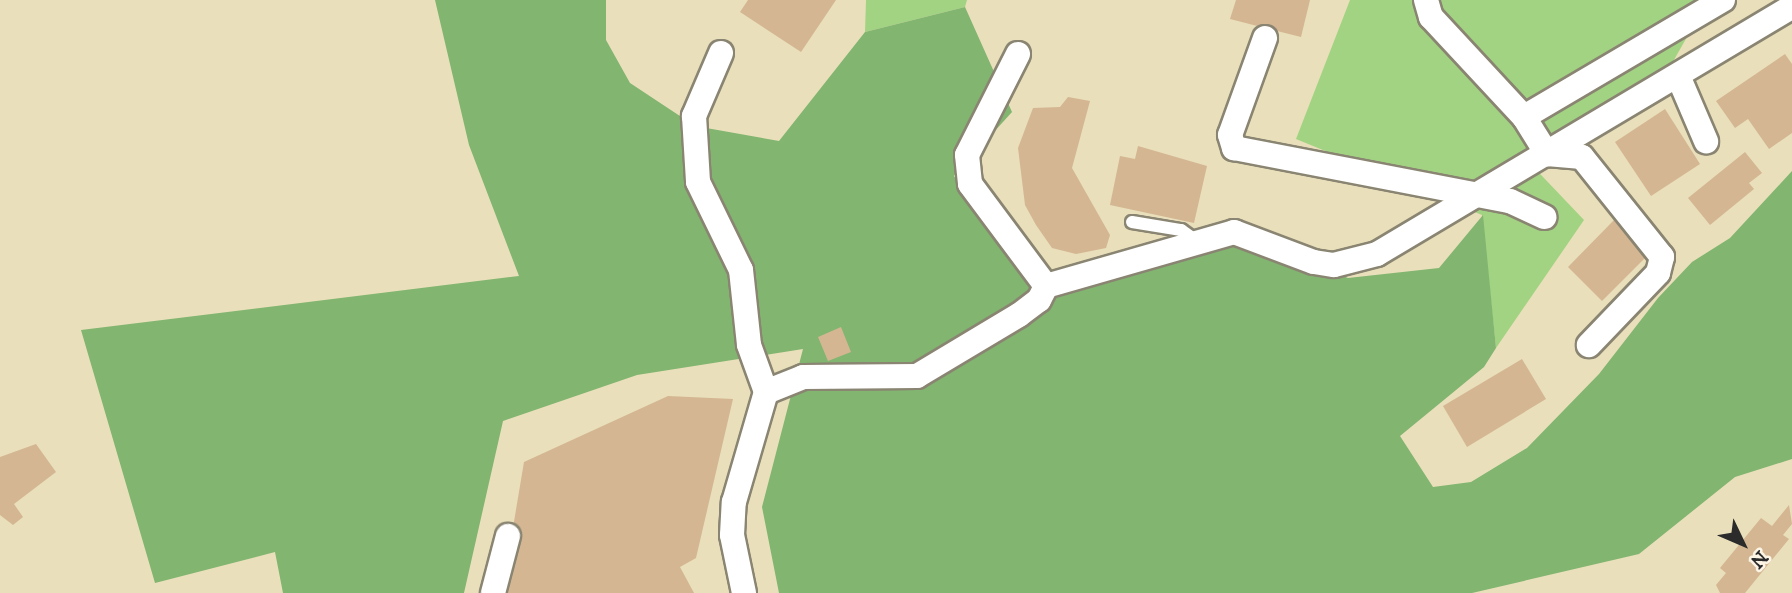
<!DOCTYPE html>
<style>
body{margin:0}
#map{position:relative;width:1792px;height:593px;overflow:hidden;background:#e9dfba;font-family:"IM FELL DW Pica",serif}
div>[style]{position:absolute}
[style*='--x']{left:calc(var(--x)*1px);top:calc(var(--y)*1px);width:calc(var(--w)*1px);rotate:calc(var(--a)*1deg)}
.green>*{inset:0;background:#a2d382}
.forest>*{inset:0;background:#81b570}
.building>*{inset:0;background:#d4b692}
.roads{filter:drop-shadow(2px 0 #8a8572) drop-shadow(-2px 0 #8a8572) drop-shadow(0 2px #8a8572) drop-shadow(0 -2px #8a8572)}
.lane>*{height:12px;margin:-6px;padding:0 6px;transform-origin:6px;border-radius:6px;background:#fff}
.street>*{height:24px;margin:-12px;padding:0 12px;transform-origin:12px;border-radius:12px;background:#fff}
span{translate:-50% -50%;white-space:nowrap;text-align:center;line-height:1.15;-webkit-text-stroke:5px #fcf5e5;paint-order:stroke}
.north{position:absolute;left:1708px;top:509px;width:70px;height:70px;-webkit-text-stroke:5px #fcf5e5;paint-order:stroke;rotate:134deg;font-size:19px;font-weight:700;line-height:28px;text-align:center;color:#2b2b2b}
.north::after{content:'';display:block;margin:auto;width:24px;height:32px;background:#2b2b2b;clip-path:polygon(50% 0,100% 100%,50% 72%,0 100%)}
</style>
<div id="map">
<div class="green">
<i style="clip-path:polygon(866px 0,967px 0,965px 7px,865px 32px)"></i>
<i style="clip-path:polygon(1350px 0,1708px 0,1662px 81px,1523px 156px,1584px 220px,1496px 348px,1482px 215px,1296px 139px)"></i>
</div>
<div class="forest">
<i style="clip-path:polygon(435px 0,606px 0,606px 40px,630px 83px,695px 126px,779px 141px,865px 32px,965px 7px,1012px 112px,954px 176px,1048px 300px,1251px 238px,1348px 278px,1439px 268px,1483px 215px,1496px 348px,1484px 367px,1400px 436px,1433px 487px,1471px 482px,1527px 448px,1599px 374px,1658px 298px,1692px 262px,1730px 238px,1792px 171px,1792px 459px,1735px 477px,1639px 554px,1472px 593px,779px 593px,762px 507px,803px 349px,637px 375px,503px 421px,464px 593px,283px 593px,275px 552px,155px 583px,81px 330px,519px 276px,469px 145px)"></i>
</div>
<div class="building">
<i style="clip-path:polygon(748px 0,836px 0,801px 52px,740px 12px)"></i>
<i style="clip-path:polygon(1236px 0,1310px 0,1301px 37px,1230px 19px)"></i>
<i style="clip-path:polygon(1785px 54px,1792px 64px,1792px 133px,1769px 149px,1748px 119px,1735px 128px,1716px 101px)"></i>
<i style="clip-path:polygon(1068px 97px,1090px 101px,1072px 168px,1110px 235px,1106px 248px,1076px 254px,1052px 248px,1036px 225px,1025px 205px,1018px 148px,1033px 108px,1060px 107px)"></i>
<i style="clip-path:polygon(1665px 109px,1700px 164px,1651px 196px,1615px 142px)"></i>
<i style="clip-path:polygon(1138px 146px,1207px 166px,1194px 223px,1110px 205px,1120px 156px,1135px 159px)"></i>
<i style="clip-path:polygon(1745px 152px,1762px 173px,1749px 183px,1754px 189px,1710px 225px,1688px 198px)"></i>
<i style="clip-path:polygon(1616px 218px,1646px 257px,1602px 301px,1568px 267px)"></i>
<i style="clip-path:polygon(841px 327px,851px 352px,828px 361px,818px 337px)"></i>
<i style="clip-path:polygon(1522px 359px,1546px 399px,1467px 447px,1443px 406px)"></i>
<i style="clip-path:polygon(668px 396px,733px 399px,696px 558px,680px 567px,694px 593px,502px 593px,524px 462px)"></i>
<i style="clip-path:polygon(36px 444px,56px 472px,14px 504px,23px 517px,13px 525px,0 515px,0 457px)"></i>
<i style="clip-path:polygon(1789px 505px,1792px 524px,1783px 535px,1789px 539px,1745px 593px,1720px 593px,1716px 585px,1726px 573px,1720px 568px,1761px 518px,1772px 526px)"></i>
</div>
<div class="roads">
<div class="lane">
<i style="--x:1132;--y:222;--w:50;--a:9.3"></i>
<i style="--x:1181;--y:230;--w:21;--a:35"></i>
</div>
<div class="street">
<i style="--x:1426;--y:0;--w:18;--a:74"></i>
<i style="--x:1431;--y:17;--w:137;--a:47.1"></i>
<i style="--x:1524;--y:117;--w:44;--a:58.1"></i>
<i style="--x:1547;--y:154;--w:35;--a:5"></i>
<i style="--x:1582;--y:157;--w:128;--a:51.3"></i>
<i style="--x:1662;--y:257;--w:16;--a:104"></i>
<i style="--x:1658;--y:273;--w:100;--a:133.8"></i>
<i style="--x:1265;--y:38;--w:103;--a:109.8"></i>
<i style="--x:1230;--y:135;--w:14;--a:73"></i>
<i style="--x:1234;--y:148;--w:281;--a:10.9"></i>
<i style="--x:1510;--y:201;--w:38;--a:25"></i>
<i style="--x:721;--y:53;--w:69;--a:113.2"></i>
<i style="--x:694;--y:116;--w:66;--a:86.5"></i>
<i style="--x:698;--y:182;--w:98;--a:64"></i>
<i style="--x:741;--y:270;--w:75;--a:83.9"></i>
<i style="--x:749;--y:345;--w:50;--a:70.1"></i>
<i style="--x:1018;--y:54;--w:113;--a:116.8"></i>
<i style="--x:967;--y:155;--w:29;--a:84"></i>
<i style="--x:970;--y:184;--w:127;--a:53.3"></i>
<i style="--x:1046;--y:286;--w:196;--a:-16"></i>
<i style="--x:1234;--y:232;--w:85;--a:20.6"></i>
<i style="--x:1314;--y:262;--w:20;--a:9"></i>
<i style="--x:1334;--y:265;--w:44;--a:-14.3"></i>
<i style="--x:1377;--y:254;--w:483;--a:-30.8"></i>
<i style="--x:1679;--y:78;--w:69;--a:66.8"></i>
<i style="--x:1524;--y:117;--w:231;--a:-30.5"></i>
<i style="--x:493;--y:593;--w:59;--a:-75.3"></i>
<i style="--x:744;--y:593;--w:59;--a:-101.7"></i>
<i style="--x:732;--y:535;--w:33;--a:-87"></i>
<i style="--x:734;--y:502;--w:115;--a:-73.8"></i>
<i style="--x:766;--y:392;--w:40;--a:-22"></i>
<i style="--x:803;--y:377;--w:114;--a:-0.5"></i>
<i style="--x:917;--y:376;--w:119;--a:-30.9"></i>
<i style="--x:1019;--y:315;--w:25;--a:-37"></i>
<i style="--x:1039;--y:300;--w:16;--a:-63"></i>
</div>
</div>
<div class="north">N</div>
</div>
